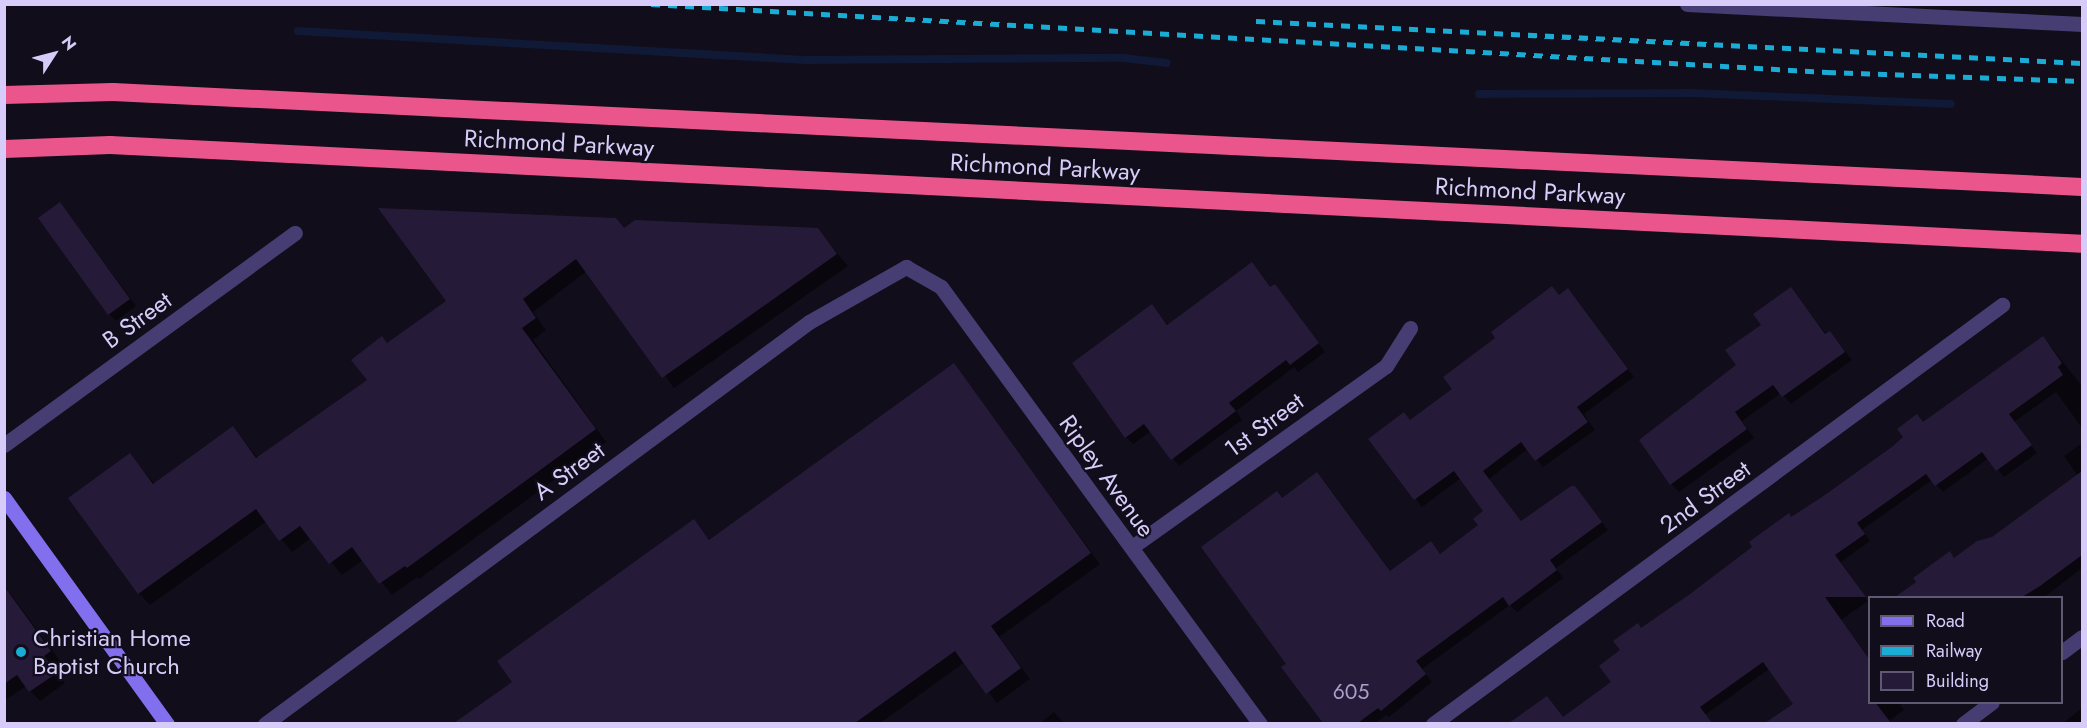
<!DOCTYPE html>
<style>
body{margin:0}
#map{position:relative;width:2087px;height:728px;overflow:hidden;background:#110d1a;font-family:Jost,sans-serif}
div>[style]{position:absolute}
[style*='--x']{left:calc(var(--x)*1px);top:calc(var(--y)*1px);width:calc(var(--w)*1px);rotate:calc(var(--a)*1deg)}
.shadow>*{inset:0;background:#0007}
.stream>*{height:8px;margin:-4px;padding:0 4px;transform-origin:4px;border-radius:4px;background:#101936}
.building>*{inset:0;background:#251b39}
.street>*{height:15px;margin:-7.5px;padding:0 7.5px;transform-origin:7.5px;border-radius:7.5px;background:#463e73}
.secondary>*{height:15px;margin:-7.5px;padding:0 7.5px;transform-origin:7.5px;border-radius:7.5px;background:#826fed}
.highway>*{height:18px;margin:-9px;padding:0 9px;transform-origin:9px;border-radius:9px;background:#ea568b}
.rail>*{height:4.5px;margin-top:-2.25px;transform-origin:0;background:repeating-linear-gradient(90deg,#1bacd6 0 9px,transparent 0 17px)}
.dots>*{width:16px;height:16px;translate:-50% -50%;box-sizing:border-box;border:3px solid #110d1a;border-radius:50%}
span{translate:-50% -50%;white-space:nowrap;text-align:center;line-height:1.15;-webkit-text-stroke:4.5px #110d1a;paint-order:stroke}
.number-label{font-size:21px;color:#aaa0c9}
.number-label span{-webkit-text-stroke-width:0}
.street-label{font-size:24px;color:#d7ccf9}
.poi-label{font-size:24px;color:#d7ccf9}
.left{translate:0 -50%;text-align:left}
.frame{position:absolute;inset:0;border:6px solid #d7ccf9;pointer-events:none}
.legend{position:absolute;left:1868px;top:596px;width:195px;height:108px;box-sizing:border-box;background:#110d1a;border:2px solid #605973;margin:0;padding:8px 10px;list-style:none;font-size:18px;color:#d7ccf9}
.legend li{display:flex;align-items:center;gap:12px;height:30px}
.legend b{width:30px;border:2px solid #605973}
.north{position:absolute;left:24px;top:24px;width:60px;height:60px;-webkit-text-stroke:4px #110d1a;paint-order:stroke;rotate:54deg;font-size:16px;font-weight:700;line-height:24px;text-align:center;color:#d7ccf9}
.north::after{content:'';display:block;margin:auto;width:21px;height:27px;background:#d7ccf9;clip-path:polygon(50% 0,100% 100%,50% 72%,0 100%)}
</style>
<div id="map">
<div class="shadow">
<i style="clip-path:polygon(66px 211px,136px 306px,116px 321px,109px 314px)"></i>
<i style="clip-path:polygon(615px 219px,625px 229px,817px 229px,848px 266px,674px 388px,587px 271px,533px 312px,546px 330px,533px 340px,606px 442px,419px 579px,417px 577px,392px 595px,363px 560px,342px 575px,311px 538px,292px 552px,267px 521px,150px 605px,139px 593px,130px 455px,155px 484px,233px 428px,258px 458px,370px 381px,382px 338px,388px 344px)"></i>
<i style="clip-path:polygon(1251px 264px,1271px 288px,1282px 294px,1325px 352px,1298px 372px,1294px 367px,1236px 411px,1242px 420px,1179px 466px,1151px 431px,1133px 444px,1126px 437px,1152px 306px,1169px 326px)"></i>
<i style="clip-path:polygon(1552px 288px,1560px 296px,1568px 290px,1575px 297px,1634px 377px,1584px 414px,1595px 430px,1543px 467px,1528px 449px,1489px 479px,1522px 523px,1575px 488px,1608px 530px,1556px 568px,1563px 578px,1517px 612px,1510px 605px,1422px 669px,1432px 682px,1389px 717px,1386px 715px,1374px 724px,1325px 724px,1283px 667px,1288px 664px,1283px 499px,1324px 481px,1391px 572px,1431px 543px,1441px 555px,1480px 526px,1486px 511px,1461px 478px,1422px 507px,1370px 439px,1411px 422px,1454px 389px,1497px 338px)"></i>
<i style="clip-path:polygon(1791px 289px,1827px 335px,1830px 333px,1852px 360px,1791px 404px,1781px 393px,1742px 421px,1754px 438px,1679px 492px,1671px 484px,1763px 325px)"></i>
<i style="clip-path:polygon(2049px 344px,2082px 386px,2082px 428px,2056px 392px,2014px 422px,2037px 453px,2004px 477px,1989px 458px,1943px 492px,1932px 480px,1862px 530px,1870px 541px,1841px 562px,1868px 601px,1841px 620px,1870px 660px,1870px 702px,1899px 702px,1904px 710px,1889px 721px,1891px 724px,1768px 724px,1795px 704px,1769px 669px,1705px 715px,1712px 724px,1674px 724px,1669px 718px,1661px 724px,1613px 724px,1594px 696px,1613px 683px,1622px 651px,1642px 629px,1924px 423px)"></i>
<i style="clip-path:polygon(954px 365px,1100px 564px,999px 637px,1030px 679px,997px 703px,965px 662px,879px 724px,457px 724px,514px 682px,693px 521px,710px 540px)"></i>
<i style="clip-path:polygon(2082px 443px,2082px 568px,2043px 598px,1896px 598px,1950px 553px,1955px 559px,1993px 539px,2078px 476px,2064px 456px)"></i>
<i style="clip-path:polygon(4px 585px,60px 661px,53px 666px,65px 683px,40px 701px,26px 686px,4px 701px)"></i>
<i style="clip-path:polygon(1547px 698px,1568px 724px,1516px 724px,1515px 721px)"></i>
<i style="clip-path:polygon(2082px 708px,2082px 724px,2062px 724px)"></i>
<i style="clip-path:polygon(1054px 712px,1065px 724px,1039px 724px)"></i>
</div>
<div class="stream">
<i style="--x:298;--y:31;--w:508;--a:3.27"></i>
<i style="--x:805;--y:60;--w:319;--a:-0.4"></i>
<i style="--x:1124;--y:58;--w:43;--a:6.6"></i>
<i style="--x:1479;--y:94;--w:212;--a:-0.3"></i>
<i style="--x:1691;--y:93;--w:260;--a:2.4"></i>
</div>
<div class="building">
<i style="clip-path:polygon(60px 202px,130px 299px,108px 315px,38px 218px)"></i>
<i style="clip-path:polygon(378px 208px,616px 218px,624px 228px,635px 220px,818px 228px,837px 254px,662px 378px,576px 259px,523px 299px,536px 318px,522px 328px,596px 429px,407px 568px,405px 566px,379px 584px,352px 547px,329px 564px,300px 526px,279px 541px,256px 509px,138px 594px,68px 498px,130px 453px,153px 484px,233px 426px,256px 458px,367px 380px,351px 360px,382px 336px,387px 343px,446px 301px)"></i>
<i style="clip-path:polygon(1252px 262px,1270px 287px,1275px 284px,1319px 343px,1290px 365px,1286px 360px,1229px 403px,1236px 411px,1171px 460px,1144px 424px,1125px 438px,1072px 363px,1152px 304px,1167px 325px)"></i>
<i style="clip-path:polygon(1552px 286px,1559px 295px,1568px 288px,1628px 369px,1577px 407px,1588px 422px,1535px 461px,1521px 442px,1483px 471px,1521px 521px,1571px 486px,1575px 486px,1602px 522px,1550px 560px,1557px 570px,1509px 606px,1503px 597px,1416px 661px,1426px 674px,1381px 711px,1378px 708px,1358px 723px,1323px 723px,1281px 667px,1286px 664px,1201px 547px,1277px 491px,1282px 498px,1317px 472px,1390px 571px,1431px 541px,1440px 554px,1478px 525px,1473px 519px,1483px 511px,1454px 471px,1414px 500px,1368px 439px,1404px 412px,1410px 420px,1452px 389px,1443px 377px,1495px 338px,1491px 332px)"></i>
<i style="clip-path:polygon(1791px 287px,1825px 334px,1830px 331px,1845px 352px,1782px 397px,1773px 385px,1735px 412px,1747px 429px,1670px 485px,1639px 440px,1736px 365px,1725px 350px,1761px 325px,1753px 314px)"></i>
<i style="clip-path:polygon(2043px 336px,2062px 363px,2058px 367px,2063px 375px,2009px 414px,2032px 445px,1996px 471px,1982px 452px,1935px 486px,1926px 474px,1857px 523px,1865px 534px,1835px 555px,1866px 597px,1825px 597px,1869px 659px,1869px 702px,1875px 702px,1891px 723px,1765px 723px,1793px 704px,1763px 662px,1700px 707px,1712px 723px,1509px 723px,1547px 696px,1563px 717px,1611px 682px,1599px 666px,1620px 650px,1613px 641px,1638px 623px,1641px 628px,1690px 594px,1752px 547px,1749px 542px,1789px 513px,1791px 517px,1822px 497px,1893px 446px,1903px 437px,1897px 429px,1917px 414px,1923px 422px)"></i>
<i style="clip-path:polygon(954px 363px,1091px 553px,991px 626px,1021px 668px,986px 694px,955px 651px,855px 723px,454px 723px,512px 682px,497px 661px,694px 519px,709px 540px)"></i>
<i style="clip-path:polygon(2082px 471px,2082px 555px,2040px 586px,2022px 597px,1895px 597px,1916px 582px,1913px 578px,1950px 551px,1954px 558px,1977px 541px,1992px 537px)"></i>
<i style="clip-path:polygon(4px 586px,51px 651px,44px 656px,57px 673px,29px 692px,17px 675px,4px 684px)"></i>
</div>
<div class="street">
<i style="--x:1687;--y:4;--w:396;--a:2.9"></i>
<i style="--x:4;--y:445;--w:360;--a:-36.1"></i>
<i style="--x:1132;--y:547;--w:312;--a:-35.5"></i>
<i style="--x:1386;--y:366;--w:45;--a:-57.7"></i>
<i style="--x:2062;--y:652;--w:25;--a:-37"></i>
<i style="--x:265;--y:724;--w:676;--a:-36.46"></i>
<i style="--x:809;--y:322;--w:112;--a:-29.6"></i>
<i style="--x:906;--y:267;--w:40;--a:29.7"></i>
<i style="--x:941;--y:287;--w:541;--a:53.87"></i>
<i style="--x:1433;--y:724;--w:707;--a:-36.37"></i>
<i style="--x:1963;--y:724;--w:36;--a:-37"></i>
</div>
<div class="secondary">
<i style="--x:4;--y:498;--w:279;--a:54.2"></i>
</div>
<div class="highway">
<i style="--x:4;--y:95;--w:109;--a:-1.6"></i>
<i style="--x:113;--y:92;--w:1971;--a:2.76"></i>
<i style="--x:4;--y:149;--w:106;--a:-2.2"></i>
<i style="--x:110;--y:145;--w:1974;--a:2.87"></i>
</div>
<div class="rail">
<i style="--x:651;--y:4;--w:1178;--a:3.31"></i>
<i style="--x:1827;--y:72;--w:255;--a:2"></i>
<i style="--x:1256;--y:21;--w:827;--a:2.91"></i>
</div>
<div class="dots">
<i style="left:21px;top:652px;background:#1bacd6"></i>
</div>
<div class="number-label">
<span style="left:1351px;top:692px">605</span>
</div>
<div class="street-label">
<span style="left:559px;top:143px;rotate:3deg">Richmond Parkway</span>
<span style="left:1045px;top:167px;rotate:3deg">Richmond Parkway</span>
<span style="left:1530px;top:191px;rotate:3deg">Richmond Parkway</span>
<span style="left:137px;top:320px;rotate:-36deg">B Street</span>
<span style="left:1264px;top:425px;rotate:-36deg">1st Street</span>
<span style="left:569px;top:471px;rotate:-36deg">A Street</span>
<span style="left:1107px;top:476px;rotate:54deg">Ripley Avenue</span>
<span style="left:1705px;top:497px;rotate:-36deg">2nd Street</span>
</div>
<div class="poi-label">
<span class="left" style="left:33px;top:652px">Christian Home<br>Baptist Church</span>
</div>
<div class="frame"></div>
<ul class="legend">
<li><b style="height:8px;background:#826fed"></b>Road</li>
<li><b style="height:8px;background:#1bacd6"></b>Railway</li>
<li><b style="height:16px;background:#251b39"></b>Building</li>
</ul>
<div class="north">N</div>
</div>
